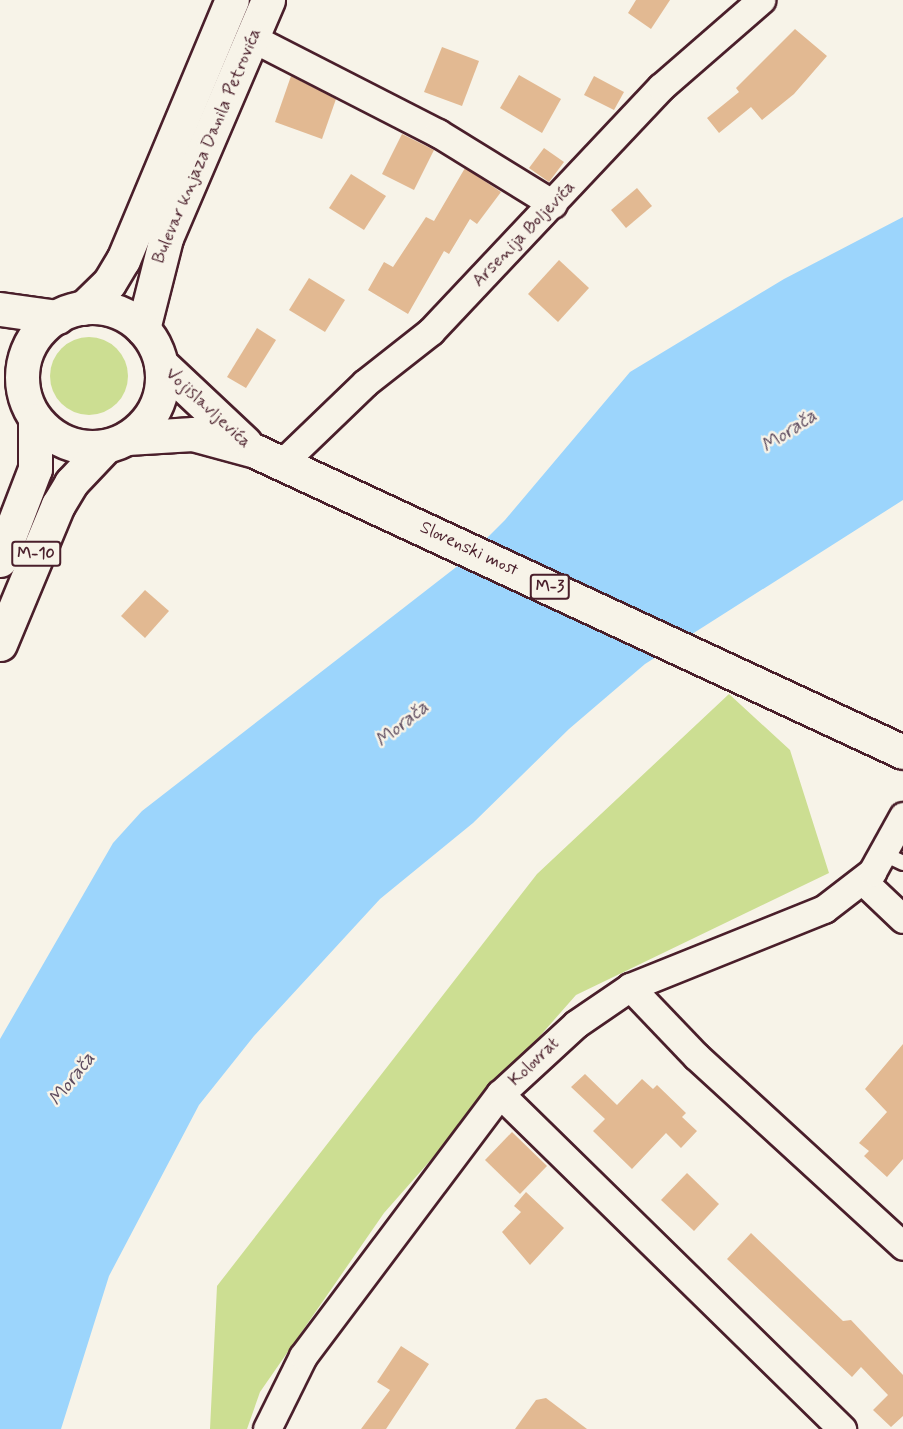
<!DOCTYPE html>
<meta charset="utf-8">
<style>
body{margin:0}
#map{position:relative;width:903px;height:1429px;overflow:hidden;background:#f7f3e8;font-family:Mynerve,sans-serif}
div>[style]{position:absolute}
[style*='--x']{left:calc(var(--x)*1px);top:calc(var(--y)*1px);width:calc(var(--w)*1px);rotate:calc(var(--a)*1deg)}
.green>*{inset:0;background:#ccde92}
.round{border-radius:50%}
.water>*{inset:0;background:#9cd5fc}
.building>*{inset:0;background:#e2b992}
.roads{filter:drop-shadow(2px 0 #4a1f2b) drop-shadow(-2px 0 #4a1f2b) drop-shadow(0 2px #4a1f2b) drop-shadow(0 -2px #4a1f2b)}
.service>*{height:14px;margin:-7px;padding:0 7px;transform-origin:7px;border-radius:7px;background:#f7f3e8}
.minor>*{height:27px;margin:-13.5px;padding:0 13.5px;transform-origin:13.5px;border-radius:13.5px;background:#f7f3e8}
.secondary>*{height:33px;margin:-16.5px;padding:0 16.5px;transform-origin:16.5px;border-radius:16.5px;background:#f7f3e8}
.primary>*{height:33px;margin:-16.5px;padding:0 16.5px;transform-origin:16.5px;border-radius:16.5px;background:#f7f3e8}
.primary>.ring{margin:-16.5px;padding:0;box-sizing:content-box;background:none;border:33px solid #f7f3e8;border-radius:50%}
span{translate:-50% -50%;white-space:nowrap;text-align:center;line-height:1.15;-webkit-text-stroke:5px #f7f3e8;paint-order:stroke}
.shield-label span{padding:2px 4px;background:#f7f3e8;border:2px solid;border-radius:4px;-webkit-text-stroke-width:0}
.shield-label{font-size:16px;color:#4a1f2b;font-weight:700}
.street-label{font-size:18px;color:#4a1f2b}
.water-label{font-size:20px;color:#5e4c5f;font-style:italic}
</style>
<div id="map">
<div class="green">
<i class="round" style="left:50px;top:337px;width:78px;height:78px"></i>
<i style="clip-path:polygon(729px 694px,790px 750px,829px 873px,576px 995px,384px 1213px,260px 1392px,247px 1429px,210px 1429px,217px 1286px,537px 874px)"></i>
</div>
<div class="water">
<i style="clip-path:polygon(903px 217px,903px 500px,645px 664px,569px 729px,473px 823px,380px 899px,254px 1036px,199px 1105px,109px 1276px,61px 1429px,0 1429px,0 1039px,113px 843px,142px 811px,464px 561px,505px 520px,630px 372px,784px 279px)"></i>
</div>
<div class="building">
<i style="clip-path:polygon(636px 0,670px 0,651px 29px,628px 13px)"></i>
<i style="clip-path:polygon(795px 29px,827px 56px,794px 94px,762px 120px,751px 107px,719px 133px,707px 118px,739px 92px,736px 88px)"></i>
<i style="clip-path:polygon(442px 47px,479px 61px,462px 106px,424px 92px)"></i>
<i style="clip-path:polygon(519px 75px,561px 99px,542px 133px,500px 108px)"></i>
<i style="clip-path:polygon(291px 76px,336px 99px,322px 139px,275px 122px)"></i>
<i style="clip-path:polygon(594px 76px,624px 92px,614px 110px,584px 95px)"></i>
<i style="clip-path:polygon(402px 134px,434px 150px,414px 190px,382px 174px)"></i>
<i style="clip-path:polygon(544px 148px,564px 162px,549px 182px,529px 168px)"></i>
<i style="clip-path:polygon(465px 168px,501px 192px,477px 224px,470px 219px,449px 254px,444px 251px,408px 314px,368px 290px,384px 262px,393px 267px,426px 217px,434px 221px)"></i>
<i style="clip-path:polygon(351px 174px,386px 196px,364px 230px,329px 208px)"></i>
<i style="clip-path:polygon(637px 188px,652px 206px,626px 228px,611px 210px)"></i>
<i style="clip-path:polygon(559px 260px,589px 288px,558px 322px,528px 294px)"></i>
<i style="clip-path:polygon(309px 278px,345px 300px,325px 332px,289px 310px)"></i>
<i style="clip-path:polygon(257px 328px,276px 340px,246px 388px,227px 377px)"></i>
<i style="clip-path:polygon(145px 590px,169px 611px,145px 638px,121px 616px)"></i>
<i style="clip-path:polygon(903px 1044px,903px 1159px,887px 1177px,864px 1156px,869px 1151px,859px 1143px,887px 1112px,865px 1089px)"></i>
<i style="clip-path:polygon(585px 1074px,617px 1105px,642px 1079px,653px 1089px,657px 1085px,686px 1113px,682px 1117px,697px 1131px,681px 1148px,666px 1133px,632px 1169px,593px 1131px,605px 1119px,571px 1087px)"></i>
<i style="clip-path:polygon(512px 1132px,547px 1166px,520px 1194px,485px 1160px)"></i>
<i style="clip-path:polygon(687px 1173px,719px 1204px,694px 1231px,661px 1200px)"></i>
<i style="clip-path:polygon(526px 1192px,564px 1228px,530px 1265px,502px 1232px,521px 1212px,514px 1206px)"></i>
<i style="clip-path:polygon(751px 1233px,843px 1321px,851px 1320px,903px 1375px,903px 1416px,891px 1427px,873px 1410px,888px 1395px,861px 1367px,852px 1377px,727px 1259px)"></i>
<i style="clip-path:polygon(401px 1346px,429px 1364px,386px 1429px,361px 1429px,390px 1390px,377px 1382px)"></i>
<i style="clip-path:polygon(546px 1398px,587px 1429px,515px 1429px,536px 1400px)"></i>
</div>
<div class="roads">
<div class="service">
<i style="--x:884;--y:854;--w:21;--a:25"></i>
</div>
<div class="minor">
<i style="--x:252;--y:38;--w:209;--a:27.1"></i>
<i style="--x:438;--y:133;--w:135;--a:31.7"></i>
<i style="--x:282;--y:463;--w:115;--a:-43.9"></i>
<i style="--x:365;--y:383;--w:84;--a:-38.2"></i>
<i style="--x:431;--y:331;--w:335;--a:-46.7"></i>
<i style="--x:661;--y:87;--w:133;--a:-41"></i>
<i style="--x:863;--y:881;--w:55;--a:43.5"></i>
<i style="--x:630;--y:987;--w:95;--a:46.3"></i>
<i style="--x:696;--y:1056;--w:281;--a:42.5"></i>
<i style="--x:500;--y:1094;--w:479;--a:44.4"></i>
<i style="--x:267;--y:1429;--w:81;--a:-63.7"></i>
<i style="--x:303;--y:1356;--w:328;--a:-53.1"></i>
<i style="--x:500;--y:1094;--w:103;--a:-42.6"></i>
<i style="--x:576;--y:1024;--w:65;--a:-34.4"></i>
<i style="--x:630;--y:987;--w:209;--a:-21.9"></i>
<i style="--x:824;--y:909;--w:61;--a:-37.6"></i>
<i style="--x:872;--y:872;--w:64;--a:-61"></i>
</div>
<div class="secondary">
<i style="--x:83;--y:308;--w:36;--a:-44"></i>
<i style="--x:109;--y:283;--w:27;--a:-59"></i>
<i style="--x:123;--y:260;--w:282;--a:-67.3"></i>
<i style="--x:143;--y:329;--w:94;--a:-75.8"></i>
<i style="--x:166;--y:238;--w:259;--a:-66.8"></i>
</div>
<div class="primary">
<i class="ring" style="left:22px;top:307px;width:107px;height:107px"></i>
<i style="--x:0;--y:309;--w:58;--a:8"></i>
<i style="--x:161;--y:364;--w:115;--a:43.2"></i>
<i style="--x:127;--y:438;--w:66;--a:-3.5"></i>
<i style="--x:193;--y:434;--w:64;--a:15.3"></i>
<i style="--x:255;--y:451;--w:714;--a:24.92"></i>
<i style="--x:0;--y:560;--w:97;--a:-69"></i>
<i style="--x:35;--y:469;--w:49;--a:-90"></i>
<i style="--x:0;--y:644;--w:151;--a:-67.4"></i>
<i style="--x:58;--y:505;--w:26;--a:-59"></i>
<i style="--x:71;--y:483;--w:51;--a:-46.6"></i>
</div>
</div>
<div class="shield-label">
<span style="left:36px;top:554px">M-10</span>
<span style="left:550px;top:587px">M-3</span>
</div>
<div class="street-label">
<span style="left:207px;top:146px;rotate:-67deg">Bulevar knjaza Danila Petrovića</span>
<span style="left:524px;top:234px;rotate:-46deg">Arsenija Boljevića</span>
<span style="left:208px;top:408px;rotate:43deg">Vojislavljevića</span>
<span style="left:469px;top:549px;rotate:25deg">Slovenski most</span>
<span style="left:534px;top:1062px;rotate:-43deg">Kolovrat</span>
</div>
<div class="water-label">
<span style="left:789px;top:431px;rotate:-34deg">Morača</span>
<span style="left:402px;top:724px;rotate:-39deg">Morača</span>
<span style="left:72px;top:1079px;rotate:-52deg">Morača</span>
</div>
</div>
